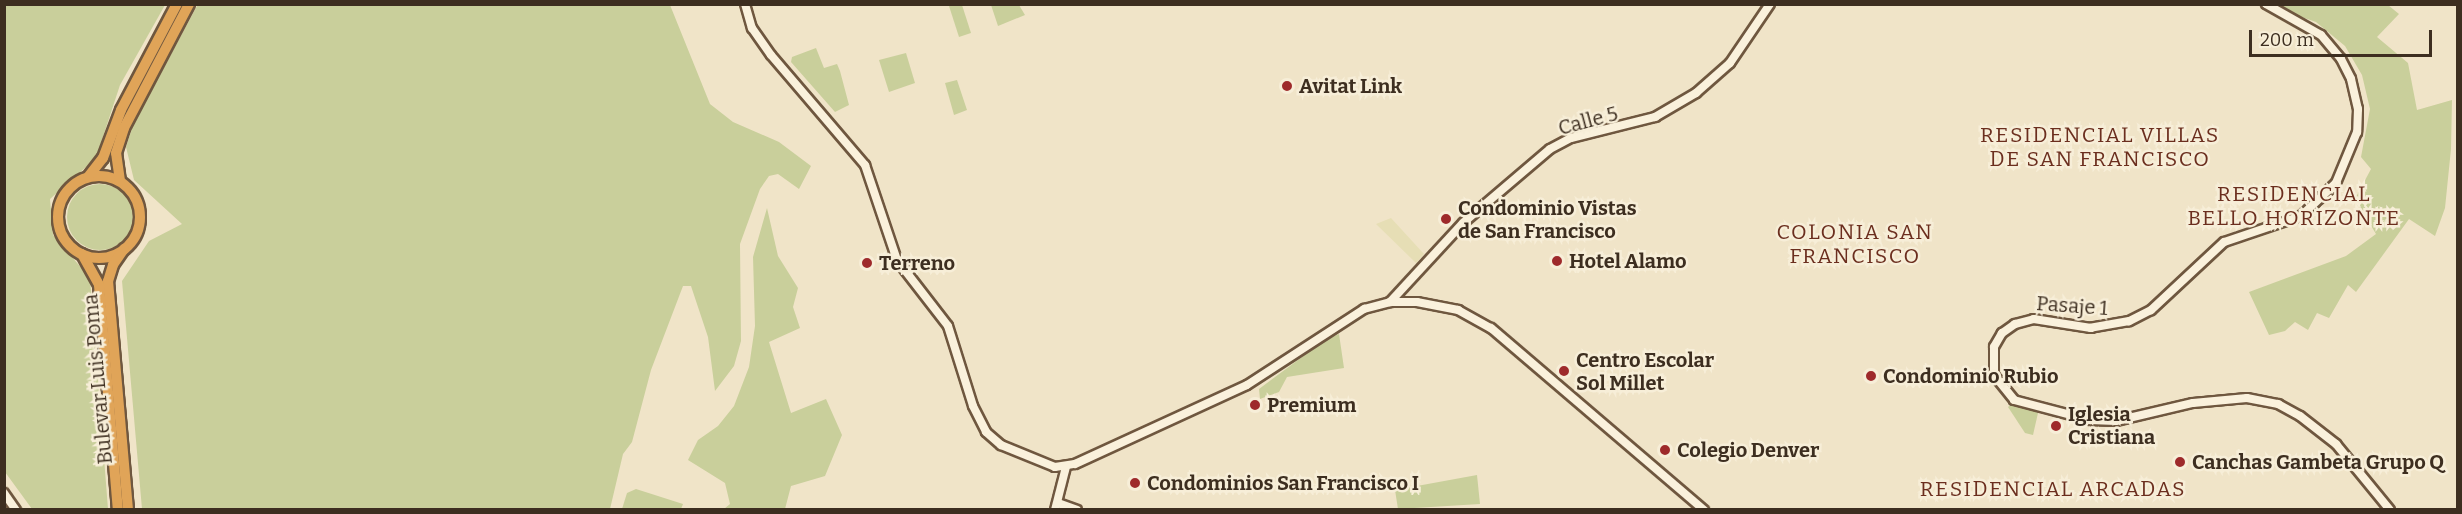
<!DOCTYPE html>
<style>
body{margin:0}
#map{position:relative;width:2462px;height:514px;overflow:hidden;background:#f0e4c8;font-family:Bitter,serif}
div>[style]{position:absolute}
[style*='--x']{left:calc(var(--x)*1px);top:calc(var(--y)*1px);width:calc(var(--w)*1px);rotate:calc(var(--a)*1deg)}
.farmland>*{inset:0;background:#e6deb5}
.green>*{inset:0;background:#c9cf9b}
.round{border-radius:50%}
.roads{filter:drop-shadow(2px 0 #6f573f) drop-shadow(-2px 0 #6f573f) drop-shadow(0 2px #6f573f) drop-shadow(0 -2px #6f573f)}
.secondary>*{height:8px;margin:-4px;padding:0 4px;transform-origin:4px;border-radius:4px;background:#faf1dc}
.highway>*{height:10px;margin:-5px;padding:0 5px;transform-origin:5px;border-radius:5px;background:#e0a458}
.highway>.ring{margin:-5px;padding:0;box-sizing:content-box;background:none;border:10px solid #e0a458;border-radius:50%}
.dots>*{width:16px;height:16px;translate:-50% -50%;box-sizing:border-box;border:3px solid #f7eed8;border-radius:50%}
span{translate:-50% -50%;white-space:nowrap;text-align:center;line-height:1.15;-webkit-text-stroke:5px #f7eed8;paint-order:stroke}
.poi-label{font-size:20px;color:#3d2e20;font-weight:700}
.left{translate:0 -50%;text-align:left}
.street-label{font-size:20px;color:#3d2e20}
.neighbourhood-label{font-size:21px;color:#6b2e1e;letter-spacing:1.5px}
.frame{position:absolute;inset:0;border:6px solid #3d2e20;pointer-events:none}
.scale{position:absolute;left:2249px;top:30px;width:183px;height:27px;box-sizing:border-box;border:3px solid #3d2e20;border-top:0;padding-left:8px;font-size:18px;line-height:21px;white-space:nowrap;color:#3d2e20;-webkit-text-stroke:4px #f7eed8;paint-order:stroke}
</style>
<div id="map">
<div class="farmland">
<i style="clip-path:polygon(1391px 218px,1424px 254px,1416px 263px,1376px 224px)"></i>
</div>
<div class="green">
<i style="clip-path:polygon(198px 4px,670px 5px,710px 104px,733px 122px,779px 142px,811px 166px,799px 189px,778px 174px,769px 176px,760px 189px,740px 244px,741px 341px,734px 366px,715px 391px,708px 337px,691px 286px,683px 286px,651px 370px,632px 442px,623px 454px,610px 509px,142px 509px,122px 281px,149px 241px,182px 224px,134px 180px,126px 147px,133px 125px)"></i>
<i style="clip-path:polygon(4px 5px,165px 5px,120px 85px,96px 158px,50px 199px,53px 235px,90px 278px,108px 509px,32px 509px,5px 472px)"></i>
<i style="clip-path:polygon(962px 5px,971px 33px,959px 37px,949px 6px)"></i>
<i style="clip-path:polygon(991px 5px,1019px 5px,1025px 15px,998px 26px)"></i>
<i style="clip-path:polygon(2279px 5px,2388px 5px,2399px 14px,2377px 37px,2408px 63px,2417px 110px,2452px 100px,2451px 149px,2445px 208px,2435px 236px,2409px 219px,2356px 292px,2348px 285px,2329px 318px,2317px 313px,2308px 330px,2295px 322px,2285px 331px,2269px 335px,2249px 292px,2346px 256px,2376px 234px,2355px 199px,2371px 169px,2361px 157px,2370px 109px,2362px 75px,2345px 46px,2316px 22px,2287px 12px)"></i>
<i style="clip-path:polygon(816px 48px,824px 68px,837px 64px,840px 71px,849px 105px,835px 112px,791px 62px,792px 57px)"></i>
<i style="clip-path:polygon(906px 53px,915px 83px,889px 92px,879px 60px)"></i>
<i style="clip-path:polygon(957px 80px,967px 110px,954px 115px,945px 83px)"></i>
<i class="round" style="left:67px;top:184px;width:66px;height:66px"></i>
<i style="clip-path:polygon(767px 208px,778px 256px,798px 288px,793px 307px,800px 328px,769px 342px,791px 413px,826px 399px,842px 435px,825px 476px,791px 486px,785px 509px,724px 509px,730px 504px,725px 483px,688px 460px,698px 440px,718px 426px,734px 406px,749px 367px,755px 326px,753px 257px)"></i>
<i style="clip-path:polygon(1339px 334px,1344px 368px,1287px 377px,1279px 392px,1260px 399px,1259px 389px,1325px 340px)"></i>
<i style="clip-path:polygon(2015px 401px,2038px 413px,2033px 435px,2025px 433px,2008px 407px)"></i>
<i style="clip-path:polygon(1477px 475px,1480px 504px,1398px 509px,1395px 490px)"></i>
<i style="clip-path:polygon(636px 489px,683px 504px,681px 509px,622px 509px,627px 493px)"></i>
</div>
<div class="roads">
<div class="secondary">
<i style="--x:745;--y:4;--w:25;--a:74"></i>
<i style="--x:752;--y:28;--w:33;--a:55"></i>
<i style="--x:771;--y:55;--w:145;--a:49.5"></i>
<i style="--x:865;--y:165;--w:100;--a:71.4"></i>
<i style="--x:897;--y:260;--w:83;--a:52.3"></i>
<i style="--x:948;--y:326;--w:84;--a:72.6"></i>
<i style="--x:973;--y:406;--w:29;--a:63"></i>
<i style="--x:986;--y:432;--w:20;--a:41"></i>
<i style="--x:1001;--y:445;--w:58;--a:22.2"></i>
<i style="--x:1055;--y:467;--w:20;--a:-9"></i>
<i style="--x:1075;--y:464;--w:189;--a:-24.7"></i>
<i style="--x:1247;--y:385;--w:140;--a:-33"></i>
<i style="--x:1364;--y:309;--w:27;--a:-15"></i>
<i style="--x:1390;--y:302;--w:27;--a:0"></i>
<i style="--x:1417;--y:302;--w:42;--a:11"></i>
<i style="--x:1458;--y:310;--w:38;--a:29"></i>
<i style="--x:1491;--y:328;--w:280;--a:40.5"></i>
<i style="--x:2266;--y:4;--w:63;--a:29.4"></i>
<i style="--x:2321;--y:35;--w:31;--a:50"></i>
<i style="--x:2341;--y:59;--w:22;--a:63"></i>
<i style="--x:2351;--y:79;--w:31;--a:77"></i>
<i style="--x:2358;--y:109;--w:23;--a:92"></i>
<i style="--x:2357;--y:132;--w:55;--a:112.4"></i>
<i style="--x:2336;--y:183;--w:48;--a:136.7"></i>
<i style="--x:2301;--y:216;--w:81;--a:161.3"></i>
<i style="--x:2224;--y:242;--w:100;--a:137"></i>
<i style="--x:2151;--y:310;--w:25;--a:153"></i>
<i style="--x:2129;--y:321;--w:39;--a:170"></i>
<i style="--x:2091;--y:328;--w:58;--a:-171"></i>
<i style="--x:2034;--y:319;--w:20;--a:165"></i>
<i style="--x:2015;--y:324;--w:16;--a:145"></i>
<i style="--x:2002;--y:333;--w:16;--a:120"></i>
<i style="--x:1994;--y:347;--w:28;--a:90"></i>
<i style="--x:1994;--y:375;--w:32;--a:51"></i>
<i style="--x:2014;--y:400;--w:79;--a:14.7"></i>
<i style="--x:2090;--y:420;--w:26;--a:2"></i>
<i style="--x:2116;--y:421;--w:79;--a:-13.2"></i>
<i style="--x:2193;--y:403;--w:54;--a:-5.3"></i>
<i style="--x:2247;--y:398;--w:32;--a:11"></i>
<i style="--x:2278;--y:404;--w:25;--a:29"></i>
<i style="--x:2300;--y:416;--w:46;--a:37.9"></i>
<i style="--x:2336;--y:444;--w:85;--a:50.7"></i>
<i style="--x:1390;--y:302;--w:108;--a:-47.3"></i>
<i style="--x:1463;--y:223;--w:114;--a:-40.4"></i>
<i style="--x:1550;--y:149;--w:24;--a:-28"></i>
<i style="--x:1571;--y:138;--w:87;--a:-14"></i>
<i style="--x:1655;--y:117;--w:48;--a:-30.3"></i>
<i style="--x:1696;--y:93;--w:45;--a:-41.4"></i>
<i style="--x:1730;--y:63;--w:71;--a:-55.9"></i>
<i style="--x:4;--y:493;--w:21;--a:55"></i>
<i style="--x:1058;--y:503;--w:20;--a:20"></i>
<i style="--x:1055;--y:510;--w:44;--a:-75.7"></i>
</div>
<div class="highway">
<i class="ring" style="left:58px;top:176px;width:72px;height:72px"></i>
<i style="--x:88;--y:177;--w:24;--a:-52"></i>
<i style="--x:103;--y:158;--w:51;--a:-69.4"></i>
<i style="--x:121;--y:110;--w:120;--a:-62.2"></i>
<i style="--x:120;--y:181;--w:28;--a:-98"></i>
<i style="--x:116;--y:153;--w:26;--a:-72"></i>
<i style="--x:124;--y:128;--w:140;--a:-62.3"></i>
<i style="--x:124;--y:249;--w:19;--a:125"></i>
<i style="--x:113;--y:265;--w:17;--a:107"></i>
<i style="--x:108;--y:281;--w:230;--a:85"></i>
<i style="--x:82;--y:254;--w:35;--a:61"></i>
<i style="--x:99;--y:285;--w:226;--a:85.2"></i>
</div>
</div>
<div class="dots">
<i style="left:1287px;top:86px;background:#9e2a2b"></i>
<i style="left:1446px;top:219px;background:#9e2a2b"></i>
<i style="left:1557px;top:261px;background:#9e2a2b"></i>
<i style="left:867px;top:263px;background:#9e2a2b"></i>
<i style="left:1564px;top:371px;background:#9e2a2b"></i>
<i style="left:1871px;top:376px;background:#9e2a2b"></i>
<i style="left:1255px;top:405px;background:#9e2a2b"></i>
<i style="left:2056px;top:426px;background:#9e2a2b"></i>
<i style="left:1665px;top:450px;background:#9e2a2b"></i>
<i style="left:2180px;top:462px;background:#9e2a2b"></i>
<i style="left:1135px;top:483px;background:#9e2a2b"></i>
</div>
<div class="poi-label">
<span class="left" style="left:1299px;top:86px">Avitat Link</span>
<span class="left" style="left:1458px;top:220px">Condominio Vistas<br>de San Francisco</span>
<span class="left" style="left:1569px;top:261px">Hotel Alamo</span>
<span class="left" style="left:879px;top:263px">Terreno</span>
<span class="left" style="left:1576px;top:372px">Centro Escolar<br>Sol Millet</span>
<span class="left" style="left:1883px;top:376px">Condominio Rubio</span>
<span class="left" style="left:1267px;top:405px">Premium</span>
<span class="left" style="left:2068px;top:426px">Iglesia<br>Cristiana</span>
<span class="left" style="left:1677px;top:450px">Colegio Denver</span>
<span class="left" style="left:2192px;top:462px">Canchas Gambeta Grupo Q</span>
<span class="left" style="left:1147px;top:483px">Condominios San Francisco I</span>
</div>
<div class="street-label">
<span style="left:1588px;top:121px;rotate:-15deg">Calle 5</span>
<span style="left:2072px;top:306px;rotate:4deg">Pasaje 1</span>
<span style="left:98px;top:379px;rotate:-95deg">Bulevar Luis Poma</span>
</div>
<div class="neighbourhood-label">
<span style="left:2100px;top:147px">RESIDENCIAL VILLAS<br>DE SAN FRANCISCO</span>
<span style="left:2294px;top:206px">RESIDENCIAL<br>BELLO HORIZONTE</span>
<span style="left:1855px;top:244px">COLONIA SAN<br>FRANCISCO</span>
<span style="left:2053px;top:489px">RESIDENCIAL ARCADAS</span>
</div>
<div class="frame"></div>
<div class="scale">200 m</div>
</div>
